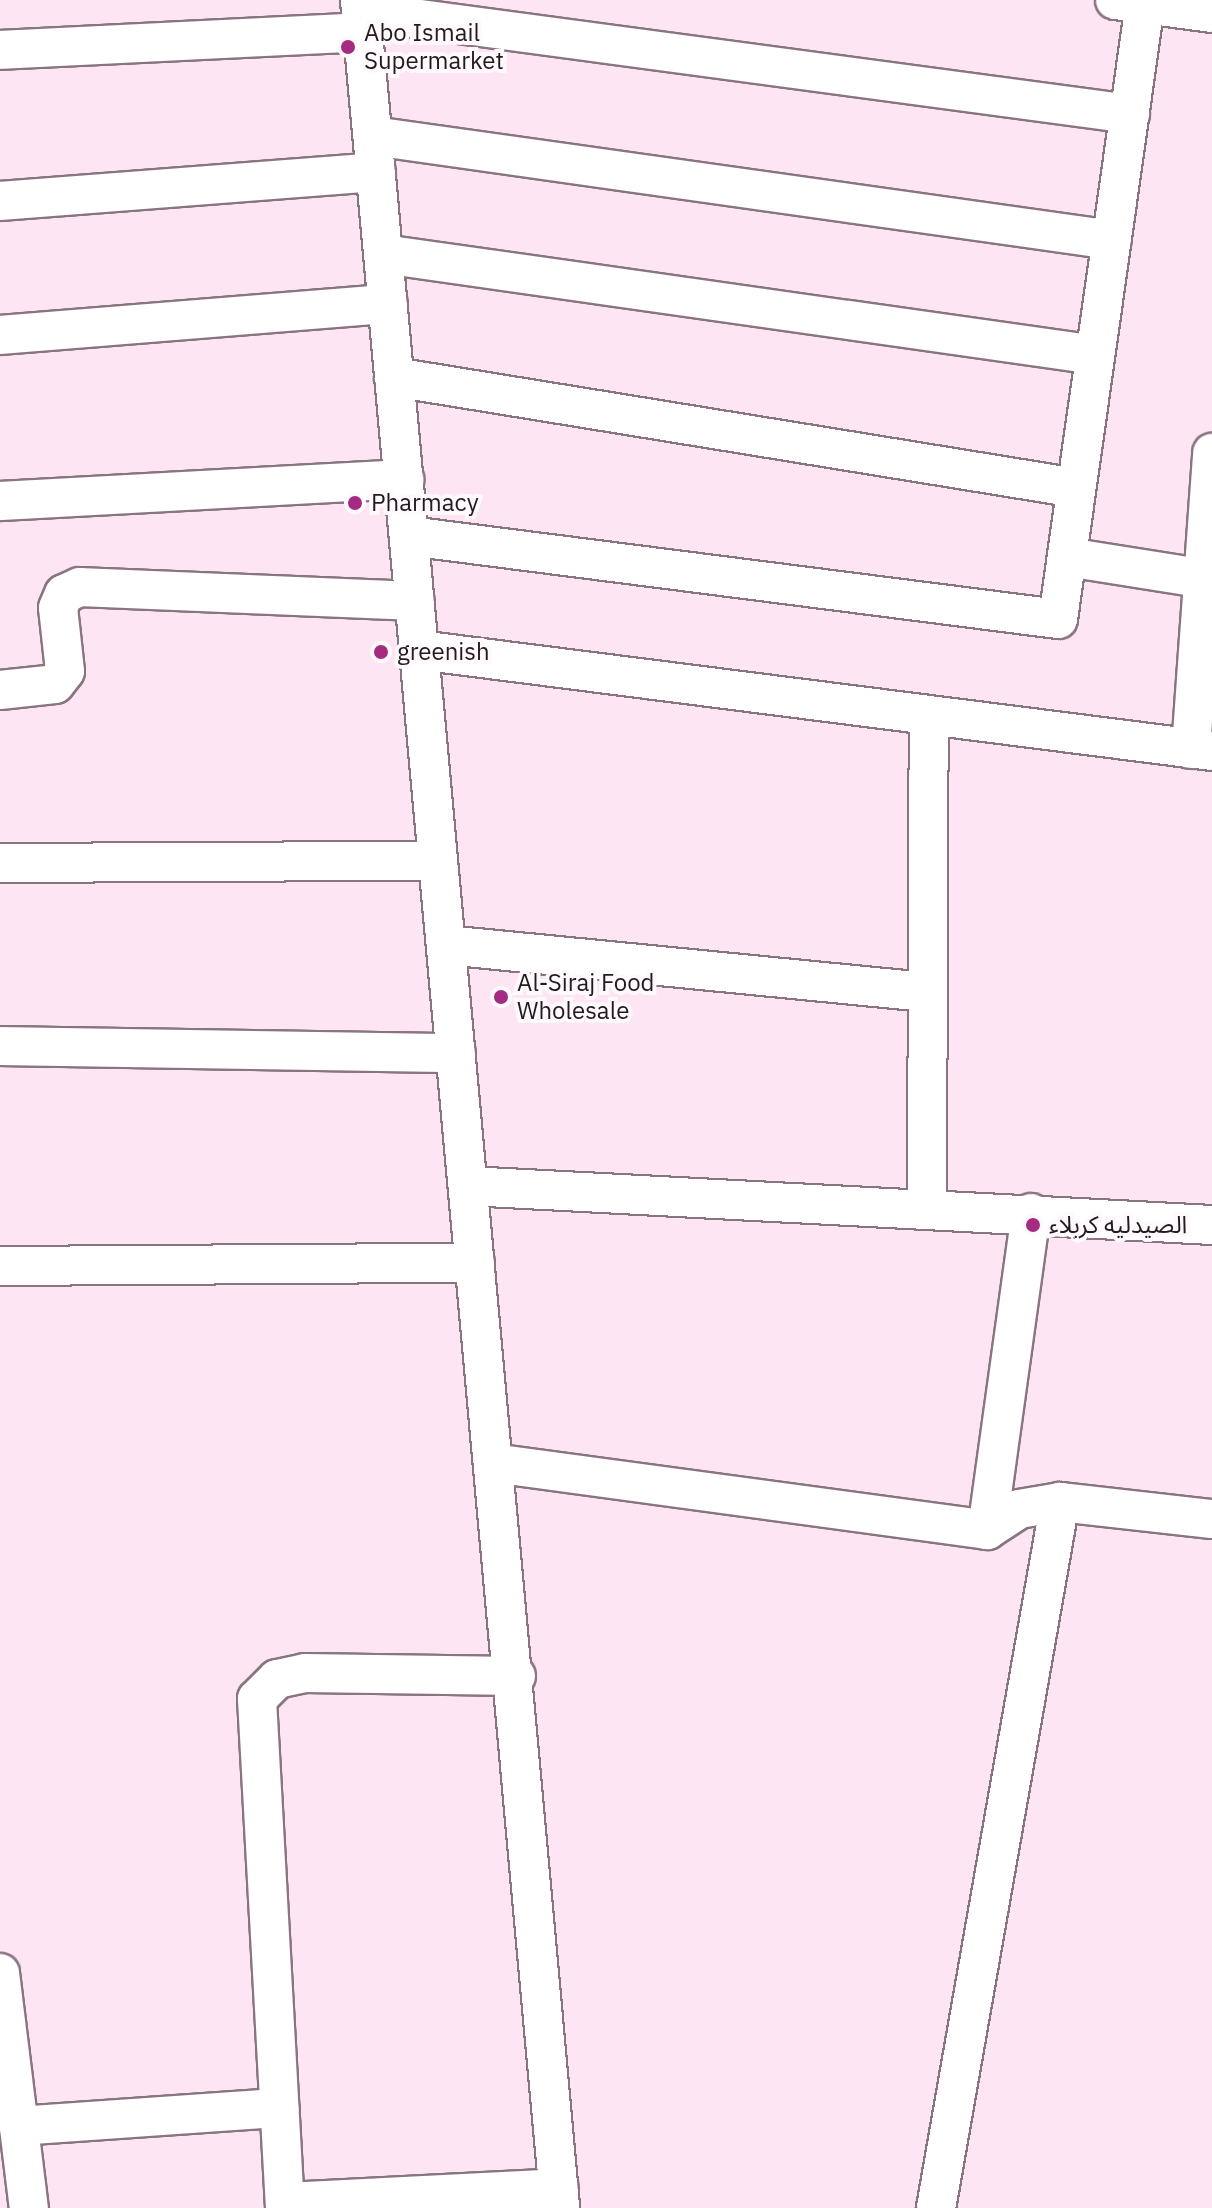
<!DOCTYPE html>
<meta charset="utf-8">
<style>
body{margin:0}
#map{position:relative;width:1212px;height:2208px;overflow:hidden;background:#fee5f3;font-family:"IBM Plex Sans","Noto Sans Arabic",sans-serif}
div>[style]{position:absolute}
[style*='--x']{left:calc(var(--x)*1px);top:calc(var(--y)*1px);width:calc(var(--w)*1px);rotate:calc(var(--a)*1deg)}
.roads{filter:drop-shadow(2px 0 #897481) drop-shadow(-2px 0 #897481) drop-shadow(0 2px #897481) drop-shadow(0 -2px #897481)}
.street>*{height:38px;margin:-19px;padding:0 19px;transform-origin:19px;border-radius:19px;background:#fff}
.dots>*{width:22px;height:22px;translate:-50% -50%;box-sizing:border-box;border:4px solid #fef9fc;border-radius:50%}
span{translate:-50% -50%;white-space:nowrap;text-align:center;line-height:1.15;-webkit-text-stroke:8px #fef9fc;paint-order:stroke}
.poi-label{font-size:24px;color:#231a1f}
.left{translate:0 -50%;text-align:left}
</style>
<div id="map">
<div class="roads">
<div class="street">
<i style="--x:360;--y:0;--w:2217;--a:84.82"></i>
<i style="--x:1115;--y:0;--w:98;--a:7.6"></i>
<i style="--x:361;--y:11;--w:776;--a:7.63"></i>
<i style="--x:0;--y:50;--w:363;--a:-2.8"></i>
<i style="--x:373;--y:136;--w:746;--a:8.01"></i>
<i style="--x:0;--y:201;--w:377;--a:-4.4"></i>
<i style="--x:383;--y:254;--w:719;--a:8.07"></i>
<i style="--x:0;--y:335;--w:389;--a:-4.6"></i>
<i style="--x:394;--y:377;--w:691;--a:9.24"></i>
<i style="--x:0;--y:501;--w:405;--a:-3.1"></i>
<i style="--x:409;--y:536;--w:654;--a:7.29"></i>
<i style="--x:1058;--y:619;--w:621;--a:-81.95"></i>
<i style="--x:1067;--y:557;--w:147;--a:9"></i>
<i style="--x:419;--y:650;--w:799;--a:7.26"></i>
<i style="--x:0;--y:690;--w:55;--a:-6.2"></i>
<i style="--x:55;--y:684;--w:16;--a:-52"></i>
<i style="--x:65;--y:671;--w:63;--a:-96.3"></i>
<i style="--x:58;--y:608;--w:15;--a:-67"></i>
<i style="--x:64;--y:594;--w:17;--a:-24"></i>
<i style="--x:80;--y:587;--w:335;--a:2.4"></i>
<i style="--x:1191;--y:749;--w:297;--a:-85.9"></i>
<i style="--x:0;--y:863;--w:438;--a:-0.3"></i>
<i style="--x:446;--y:945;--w:484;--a:5.6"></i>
<i style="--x:0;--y:1046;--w:456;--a:0.9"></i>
<i style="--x:468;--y:1186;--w:745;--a:3"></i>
<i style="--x:927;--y:1208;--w:492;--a:-89.8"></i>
<i style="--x:0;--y:1266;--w:475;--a:-0.4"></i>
<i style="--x:493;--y:1463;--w:499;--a:7.7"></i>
<i style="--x:987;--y:1530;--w:38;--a:-33"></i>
<i style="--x:1019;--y:1509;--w:42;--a:-9.7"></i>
<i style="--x:1060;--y:1502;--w:153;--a:6.4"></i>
<i style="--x:987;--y:1530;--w:320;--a:-82.1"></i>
<i style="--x:0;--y:1973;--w:237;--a:83"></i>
<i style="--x:19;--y:2126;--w:261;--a:-4"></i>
<i style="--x:285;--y:2202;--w:274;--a:-2.9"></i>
<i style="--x:285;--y:2208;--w:510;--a:-93.15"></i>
<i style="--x:257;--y:1699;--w:28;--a:-45"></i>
<i style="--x:277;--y:1679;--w:29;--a:-12"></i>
<i style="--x:305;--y:1673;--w:211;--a:0.8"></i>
<i style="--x:936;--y:2208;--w:717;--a:-80.04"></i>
</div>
</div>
<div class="dots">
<i style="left:348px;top:47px;background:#a42b81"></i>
<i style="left:355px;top:503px;background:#a42b81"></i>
<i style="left:381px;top:652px;background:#a42b81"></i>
<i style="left:501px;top:997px;background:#a42b81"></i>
<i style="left:1033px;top:1225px;background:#a42b81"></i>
</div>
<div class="poi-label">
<span class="left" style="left:364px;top:47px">Abo Ismail<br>Supermarket</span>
<span class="left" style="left:371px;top:503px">Pharmacy</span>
<span class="left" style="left:397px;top:652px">greenish</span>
<span class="left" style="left:517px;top:997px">Al-Siraj Food<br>Wholesale</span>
<span class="left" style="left:1049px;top:1225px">الصيدليه كربلاء</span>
</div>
</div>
